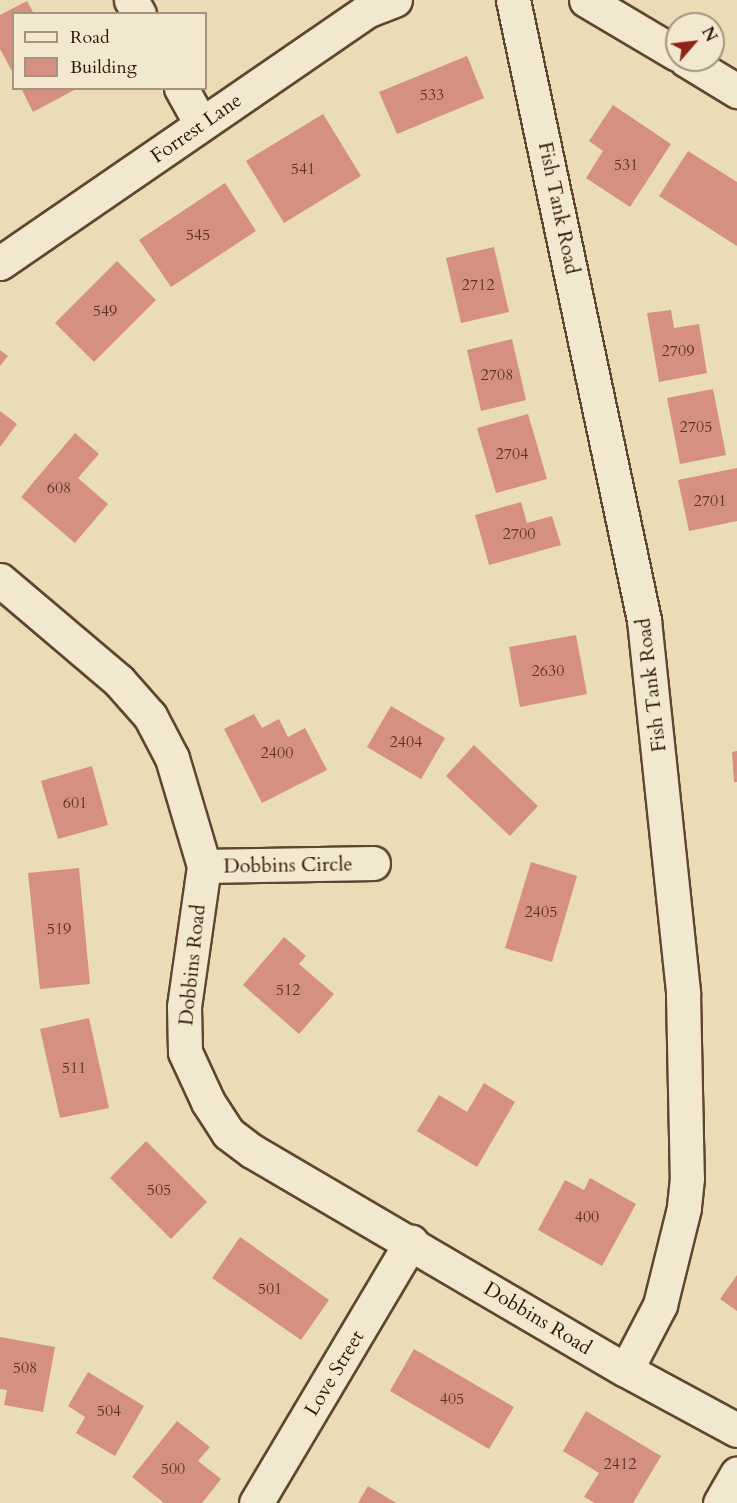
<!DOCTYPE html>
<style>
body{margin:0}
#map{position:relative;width:737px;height:1503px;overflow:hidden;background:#eadcb5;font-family:Cardo,serif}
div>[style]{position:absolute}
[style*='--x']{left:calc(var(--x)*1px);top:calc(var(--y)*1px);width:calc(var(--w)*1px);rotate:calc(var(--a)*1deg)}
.building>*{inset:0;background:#d59081}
.roads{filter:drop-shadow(2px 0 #604531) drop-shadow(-2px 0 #604531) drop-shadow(0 2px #604531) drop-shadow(0 -2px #604531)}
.minor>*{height:33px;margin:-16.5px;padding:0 16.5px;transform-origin:16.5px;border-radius:16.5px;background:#f1e8cf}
span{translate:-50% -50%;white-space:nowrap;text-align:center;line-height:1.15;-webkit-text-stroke:5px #f1e8cf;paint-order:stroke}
.number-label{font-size:16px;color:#5b3224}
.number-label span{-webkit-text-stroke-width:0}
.street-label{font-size:20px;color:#321305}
.legend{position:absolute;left:12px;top:12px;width:195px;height:78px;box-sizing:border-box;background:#f1e8cf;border:2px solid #a5937e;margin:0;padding:8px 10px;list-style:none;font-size:18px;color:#321305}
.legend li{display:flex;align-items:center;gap:12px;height:30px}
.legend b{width:30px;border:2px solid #a5937e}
.north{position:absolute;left:665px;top:12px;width:60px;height:60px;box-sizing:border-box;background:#f1e8cf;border:2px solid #a5937e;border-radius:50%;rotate:62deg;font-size:16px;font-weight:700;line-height:24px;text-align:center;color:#321305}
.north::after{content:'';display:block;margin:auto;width:21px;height:27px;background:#8f2418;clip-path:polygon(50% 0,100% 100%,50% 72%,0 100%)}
</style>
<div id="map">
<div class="building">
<i style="clip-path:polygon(27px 1px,34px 14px,14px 14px,14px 75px,0 49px,0 15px)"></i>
<i style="clip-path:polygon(467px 56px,484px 98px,397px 134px,379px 92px)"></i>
<i style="clip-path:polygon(21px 88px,78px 88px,33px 112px)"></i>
<i style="clip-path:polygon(613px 105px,671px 144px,630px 207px,586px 178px,603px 151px,589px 141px)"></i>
<i style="clip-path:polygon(323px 114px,361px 176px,284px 223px,246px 161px)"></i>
<i style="clip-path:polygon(688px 151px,737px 182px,737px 246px,659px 196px)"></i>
<i style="clip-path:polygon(225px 183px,256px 231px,171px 287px,139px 240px)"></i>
<i style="clip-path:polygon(494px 247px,509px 312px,461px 323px,446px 258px)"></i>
<i style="clip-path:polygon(117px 261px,156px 300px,94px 362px,55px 323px)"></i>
<i style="clip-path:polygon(671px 310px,674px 328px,699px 324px,707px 373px,659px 382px,647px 313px)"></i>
<i style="clip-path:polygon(512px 339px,526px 400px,481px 411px,467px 350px)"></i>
<i style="clip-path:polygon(0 350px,8px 356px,0 366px)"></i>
<i style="clip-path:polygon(713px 389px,726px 455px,680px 464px,667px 398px)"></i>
<i style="clip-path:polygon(0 411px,17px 424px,0 447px)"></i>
<i style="clip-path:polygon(528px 414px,547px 479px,496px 493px,477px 428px)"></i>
<i style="clip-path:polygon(75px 433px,99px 454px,78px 478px,108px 504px,75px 543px,21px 497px)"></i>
<i style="clip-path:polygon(737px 468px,737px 521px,689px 531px,678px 480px)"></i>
<i style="clip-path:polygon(521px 502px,527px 523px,552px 516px,561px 545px,489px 565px,475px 515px)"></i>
<i style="clip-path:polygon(576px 635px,587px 694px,520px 707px,509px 647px)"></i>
<i style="clip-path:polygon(391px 706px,445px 738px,421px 779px,367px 747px)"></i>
<i style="clip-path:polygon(254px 714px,262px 728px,279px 719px,288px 737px,305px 728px,327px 770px,262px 803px,224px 729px)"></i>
<i style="clip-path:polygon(474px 745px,538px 806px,510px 836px,446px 776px)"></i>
<i style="clip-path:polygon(737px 751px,737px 782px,734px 782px,732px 752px)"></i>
<i style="clip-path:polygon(92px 766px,108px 825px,58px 839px,41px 781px)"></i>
<i style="clip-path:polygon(531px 862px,577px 876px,552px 962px,505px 948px)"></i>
<i style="clip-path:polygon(79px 868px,90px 984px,40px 989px,28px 873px)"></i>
<i style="clip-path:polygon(284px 937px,306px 956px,299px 964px,334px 994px,299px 1034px,243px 985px)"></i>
<i style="clip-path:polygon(89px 1018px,109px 1108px,60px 1118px,40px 1029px)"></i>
<i style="clip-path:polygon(484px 1083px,515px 1102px,477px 1167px,417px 1131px,439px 1095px,467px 1112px)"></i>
<i style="clip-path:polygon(146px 1141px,207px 1202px,171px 1239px,110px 1178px)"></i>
<i style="clip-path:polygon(590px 1178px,636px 1204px,602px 1266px,538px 1230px,565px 1180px,584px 1190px)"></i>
<i style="clip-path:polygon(240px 1237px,329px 1300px,301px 1340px,212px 1278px)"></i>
<i style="clip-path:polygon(737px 1275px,737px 1311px,720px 1299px)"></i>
<i style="clip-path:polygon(0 1337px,55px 1347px,43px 1412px,4px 1405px,7px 1390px,0 1389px)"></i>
<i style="clip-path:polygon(414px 1349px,514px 1407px,489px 1449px,390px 1391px)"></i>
<i style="clip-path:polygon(88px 1372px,144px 1406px,115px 1456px,76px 1433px,85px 1417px,68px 1406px)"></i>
<i style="clip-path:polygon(586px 1411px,661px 1456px,633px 1503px,595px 1503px,584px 1497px,599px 1473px,563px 1451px)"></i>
<i style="clip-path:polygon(177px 1421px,210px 1447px,198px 1461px,221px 1479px,202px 1503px,164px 1503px,132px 1477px)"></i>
<i style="clip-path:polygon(368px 1486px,396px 1503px,358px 1503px)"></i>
</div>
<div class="roads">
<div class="minor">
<i style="--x:131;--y:0;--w:16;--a:60"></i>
<i style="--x:513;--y:0;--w:634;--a:78.07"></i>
<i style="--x:644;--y:620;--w:376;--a:84"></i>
<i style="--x:683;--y:994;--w:184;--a:88.8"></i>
<i style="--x:687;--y:1178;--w:30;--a:96"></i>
<i style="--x:684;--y:1208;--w:100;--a:103.9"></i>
<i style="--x:660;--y:1305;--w:73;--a:117.6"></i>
<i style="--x:586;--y:0;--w:106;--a:30.7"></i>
<i style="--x:686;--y:60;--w:60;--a:31.3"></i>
<i style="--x:181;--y:88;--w:41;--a:60.9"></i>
<i style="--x:0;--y:263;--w:444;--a:-34.5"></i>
<i style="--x:366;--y:11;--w:31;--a:-21"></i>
<i style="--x:0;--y:580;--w:156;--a:40.3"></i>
<i style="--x:119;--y:681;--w:47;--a:48.5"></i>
<i style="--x:150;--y:716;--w:47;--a:62.4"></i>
<i style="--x:172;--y:758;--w:113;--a:73.5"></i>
<i style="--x:204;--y:866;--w:142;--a:98.1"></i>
<i style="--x:184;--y:1007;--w:45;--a:88.7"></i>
<i style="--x:185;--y:1052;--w:55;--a:65.3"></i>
<i style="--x:208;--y:1102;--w:37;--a:57"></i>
<i style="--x:228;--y:1133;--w:30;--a:37"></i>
<i style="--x:252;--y:1151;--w:433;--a:30.4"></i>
<i style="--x:626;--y:1370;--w:126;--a:28.4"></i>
<i style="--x:204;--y:866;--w:169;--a:-1"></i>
<i style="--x:256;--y:1503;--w:304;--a:-59.3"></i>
<i style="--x:720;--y:1503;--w:34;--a:-60"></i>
</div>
</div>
<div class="number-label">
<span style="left:432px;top:95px">533</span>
<span style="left:626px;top:165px">531</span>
<span style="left:303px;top:169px">541</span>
<span style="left:198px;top:235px">545</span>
<span style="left:478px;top:285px">2712</span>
<span style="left:105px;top:311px">549</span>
<span style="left:678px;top:351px">2709</span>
<span style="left:497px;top:375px">2708</span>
<span style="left:696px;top:427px">2705</span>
<span style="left:512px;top:454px">2704</span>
<span style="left:59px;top:488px">608</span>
<span style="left:710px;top:501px">2701</span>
<span style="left:519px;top:534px">2700</span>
<span style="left:548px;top:671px">2630</span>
<span style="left:406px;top:742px">2404</span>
<span style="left:277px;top:753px">2400</span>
<span style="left:75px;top:803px">601</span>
<span style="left:541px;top:912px">2405</span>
<span style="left:59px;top:929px">519</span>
<span style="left:288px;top:990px">512</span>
<span style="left:74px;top:1068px">511</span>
<span style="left:159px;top:1190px">505</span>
<span style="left:587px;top:1217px">400</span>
<span style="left:270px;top:1289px">501</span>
<span style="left:25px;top:1368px">508</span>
<span style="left:452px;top:1399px">405</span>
<span style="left:109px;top:1411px">504</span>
<span style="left:620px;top:1464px">2412</span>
<span style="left:173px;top:1469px">500</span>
</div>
<div class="street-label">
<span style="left:196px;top:128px;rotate:-35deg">Forrest Lane</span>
<span style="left:559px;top:208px;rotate:78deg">Fish Tank Road</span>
<span style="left:651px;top:685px;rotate:-97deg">Fish Tank Road</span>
<span style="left:288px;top:865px;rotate:-1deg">Dobbins Circle</span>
<span style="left:192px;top:965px;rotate:-84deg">Dobbins Road</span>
<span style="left:538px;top:1318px;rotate:31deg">Dobbins Road</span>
<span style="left:334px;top:1373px;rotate:-59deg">Love Street</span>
</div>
<ul class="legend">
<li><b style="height:8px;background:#f1e8cf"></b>Road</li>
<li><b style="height:16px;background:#d59081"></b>Building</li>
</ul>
<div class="north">N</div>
</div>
